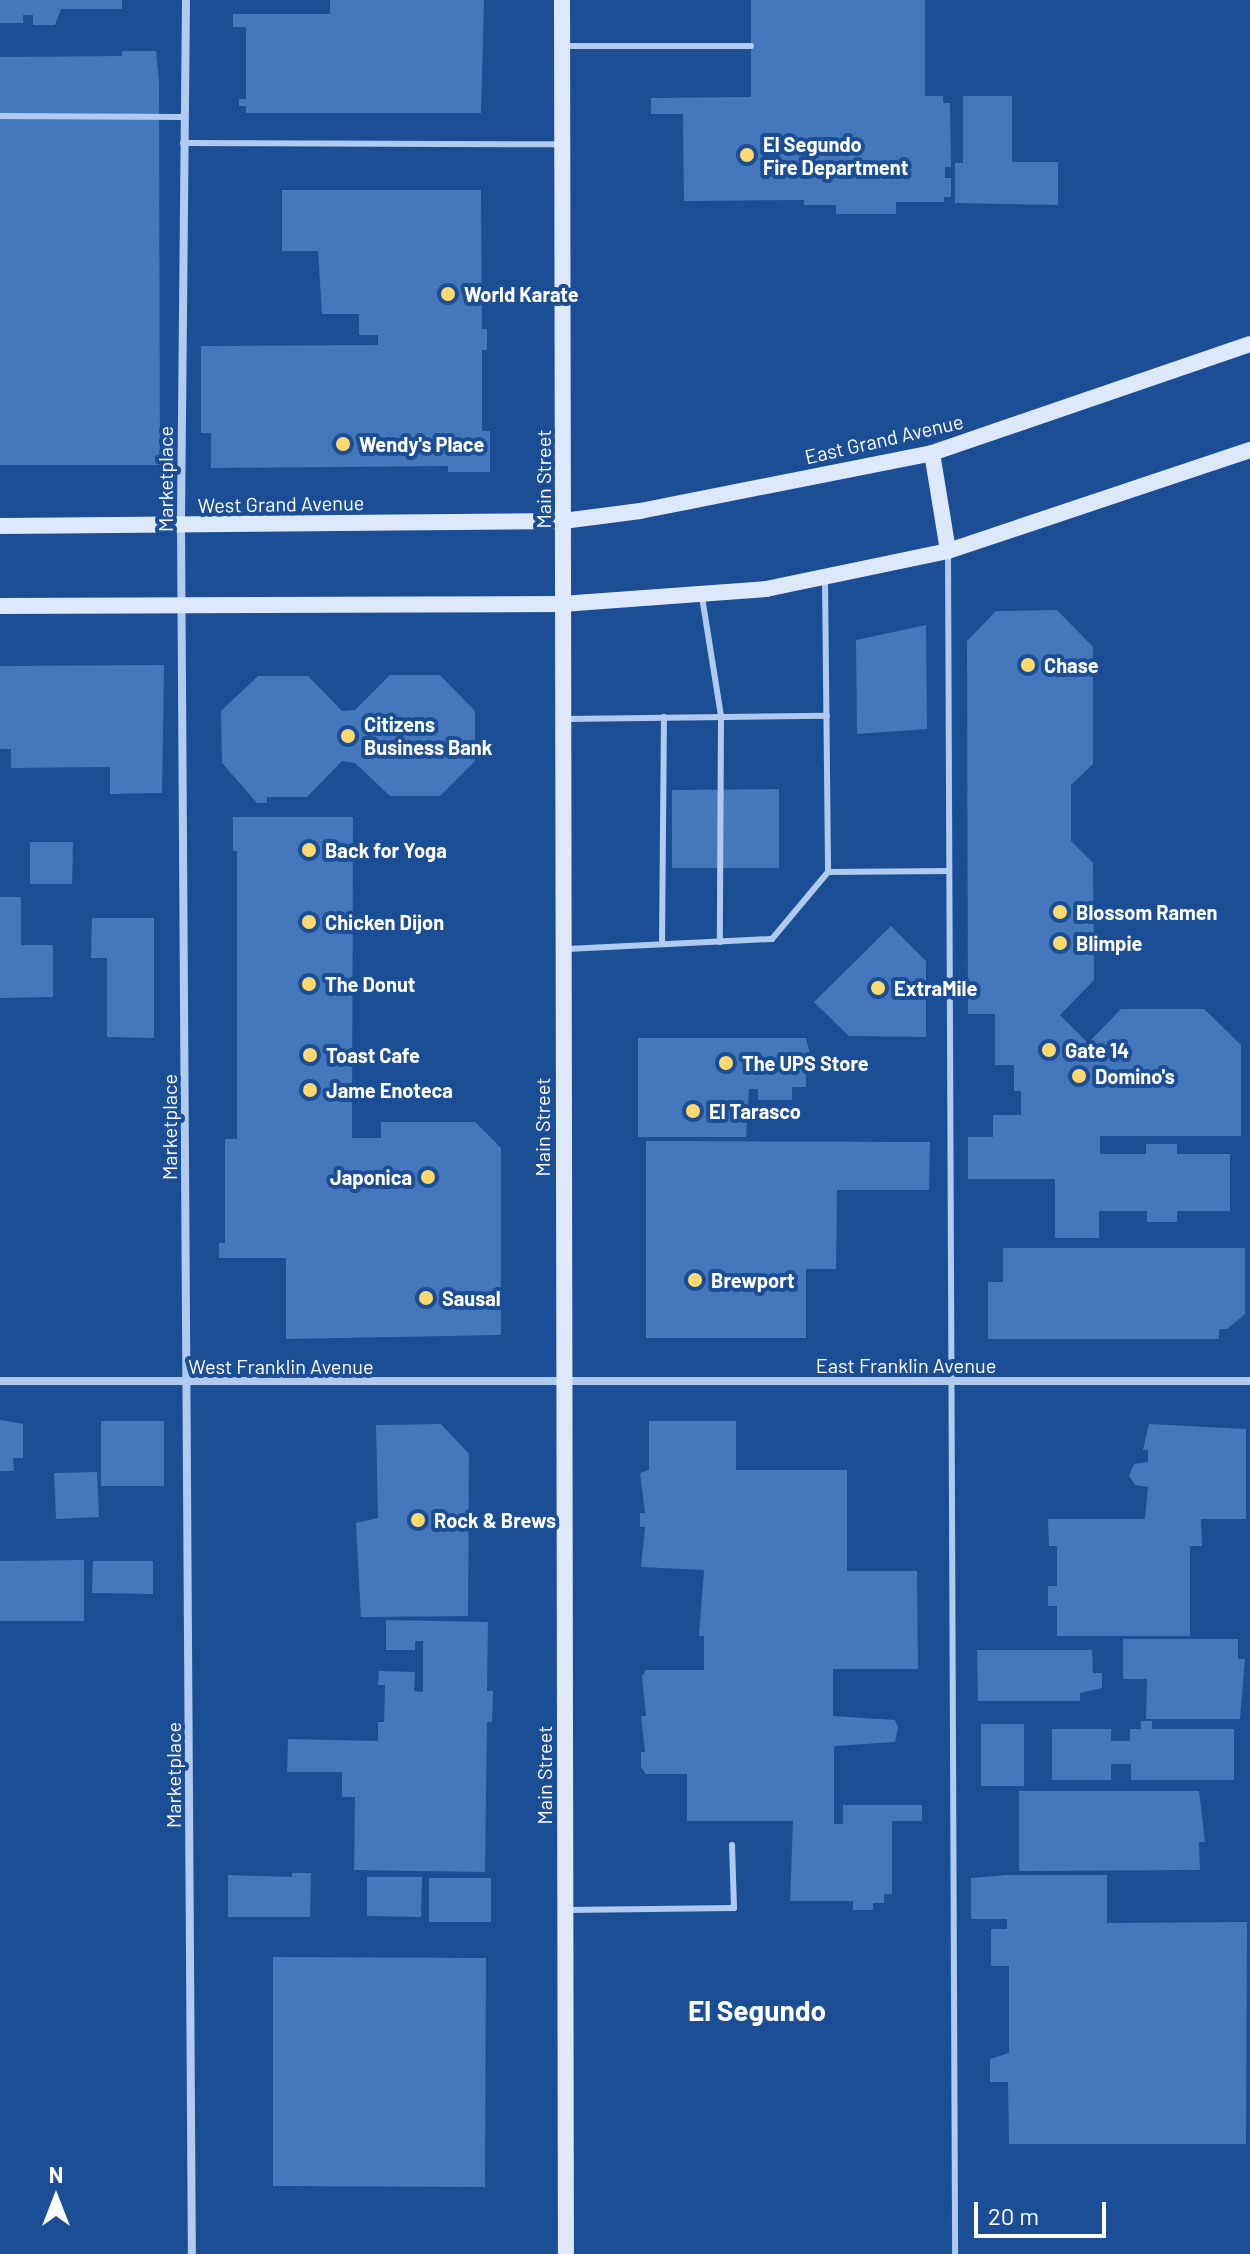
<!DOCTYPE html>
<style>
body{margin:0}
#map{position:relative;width:1250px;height:2254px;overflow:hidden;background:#1c4e96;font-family:Barlow,sans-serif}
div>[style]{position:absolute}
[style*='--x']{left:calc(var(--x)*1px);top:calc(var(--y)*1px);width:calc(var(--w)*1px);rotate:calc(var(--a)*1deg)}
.building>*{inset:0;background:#4577bc}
.service>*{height:6px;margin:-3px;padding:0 3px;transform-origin:3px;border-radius:3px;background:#b0cbef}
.minor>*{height:8px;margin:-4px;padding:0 4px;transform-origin:4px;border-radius:4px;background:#b0cbef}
.secondary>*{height:16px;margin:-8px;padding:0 8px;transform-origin:8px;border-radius:8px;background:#dde9fb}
.dots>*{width:22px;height:22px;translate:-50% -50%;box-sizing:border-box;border:4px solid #1c4e96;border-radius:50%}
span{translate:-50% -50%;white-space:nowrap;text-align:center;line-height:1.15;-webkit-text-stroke:8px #1c4e96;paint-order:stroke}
.poi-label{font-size:20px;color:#fff;font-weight:700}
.left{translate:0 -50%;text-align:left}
.right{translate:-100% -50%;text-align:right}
.street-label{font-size:20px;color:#fff}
.district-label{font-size:28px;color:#fff;font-weight:700}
.north{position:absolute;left:16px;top:2158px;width:80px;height:80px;-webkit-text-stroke:6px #1c4e96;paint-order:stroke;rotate:0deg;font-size:22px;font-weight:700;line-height:32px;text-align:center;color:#fff}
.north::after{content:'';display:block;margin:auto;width:28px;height:36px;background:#fff;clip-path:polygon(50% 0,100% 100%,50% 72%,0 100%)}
.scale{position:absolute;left:974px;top:2202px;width:132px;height:36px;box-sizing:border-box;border:4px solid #fff;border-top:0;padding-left:10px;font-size:24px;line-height:28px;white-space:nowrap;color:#fff;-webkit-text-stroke:6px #1c4e96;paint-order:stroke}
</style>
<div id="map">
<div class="building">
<i style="clip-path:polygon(0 0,122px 0,122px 9px,61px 9px,55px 25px,33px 25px,33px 15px,23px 15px,23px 23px,0 23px)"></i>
<i style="clip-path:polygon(330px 0,484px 0,481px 113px,246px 113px,246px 106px,239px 106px,239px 99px,246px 99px,246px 27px,233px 27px,233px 14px,330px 14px)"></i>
<i style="clip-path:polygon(751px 0,925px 0,925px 96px,943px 96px,943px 103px,950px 103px,951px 167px,945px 167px,945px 178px,951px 178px,951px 197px,944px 197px,944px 202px,896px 202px,896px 214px,836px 214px,836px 205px,804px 205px,804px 200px,684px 201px,683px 114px,651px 114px,651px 98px,751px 97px)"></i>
<i style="clip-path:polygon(122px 51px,156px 51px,159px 81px,160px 465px,0 465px,0 57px,122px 56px)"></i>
<i style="clip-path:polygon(963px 96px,1012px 96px,1012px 162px,1058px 162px,1058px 205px,955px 203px,955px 163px,963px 163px)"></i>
<i style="clip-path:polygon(282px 190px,481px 190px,482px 329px,487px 329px,487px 350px,482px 350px,482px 431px,490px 431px,490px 472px,448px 472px,448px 466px,211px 468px,211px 433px,201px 433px,201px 346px,378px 345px,378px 335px,359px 335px,359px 314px,322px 314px,318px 251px,282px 251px)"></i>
<i style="clip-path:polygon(1057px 610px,1093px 647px,1093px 764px,1071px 785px,1071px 841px,1093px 863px,1094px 980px,1060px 1015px,1088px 1043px,1121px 1009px,1204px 1009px,1241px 1045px,1241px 1136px,1100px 1136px,1100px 1154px,1146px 1154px,1146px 1144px,1177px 1144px,1177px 1154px,1230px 1154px,1230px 1211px,1177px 1211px,1177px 1222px,1147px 1222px,1147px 1211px,1099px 1211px,1099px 1238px,1055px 1238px,1055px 1179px,968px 1179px,968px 1137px,993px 1137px,993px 1115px,1021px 1115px,1021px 1091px,1014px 1091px,1014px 1065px,995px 1065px,995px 1014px,968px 1014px,967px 641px,996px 611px)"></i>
<i style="clip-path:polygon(926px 625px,927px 729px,857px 734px,856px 640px)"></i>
<i style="clip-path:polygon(164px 665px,162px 793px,110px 794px,110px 767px,11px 768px,11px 749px,0 749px,0 666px)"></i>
<i style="clip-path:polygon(390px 675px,440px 675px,475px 711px,475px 761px,440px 796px,390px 796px,355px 763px,342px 761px,307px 797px,267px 797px,267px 803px,257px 803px,222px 763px,221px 711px,258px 676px,308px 676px,342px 711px,355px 710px)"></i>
<i style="clip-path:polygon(779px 789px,779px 868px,672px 868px,672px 790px)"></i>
<i style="clip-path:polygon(233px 817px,353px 817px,352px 1138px,381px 1138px,381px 1122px,475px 1122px,501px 1148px,501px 1335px,286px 1339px,286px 1258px,219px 1258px,219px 1243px,225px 1243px,225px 1139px,237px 1139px,237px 851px,233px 851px)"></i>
<i style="clip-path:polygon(30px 842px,73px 842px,72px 884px,30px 884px)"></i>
<i style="clip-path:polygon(0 897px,21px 897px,21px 945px,53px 945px,53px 997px,0 998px)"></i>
<i style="clip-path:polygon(92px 918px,154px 918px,154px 1038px,107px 1037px,107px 958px,91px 958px)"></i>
<i style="clip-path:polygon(891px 926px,926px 961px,926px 1037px,849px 1036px,814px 1002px)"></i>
<i style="clip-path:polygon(638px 1038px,806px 1038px,814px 1071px,806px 1071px,806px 1087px,792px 1087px,792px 1100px,758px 1100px,758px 1089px,749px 1089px,746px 1137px,638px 1137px)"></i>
<i style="clip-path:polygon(646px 1141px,930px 1142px,929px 1190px,837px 1190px,836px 1269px,806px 1269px,806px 1338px,646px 1338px)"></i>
<i style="clip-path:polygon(1003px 1248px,1245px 1248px,1245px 1314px,1227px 1329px,1219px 1329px,1219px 1339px,988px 1339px,988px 1282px,1003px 1282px)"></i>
<i style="clip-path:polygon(0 1420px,23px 1424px,23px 1458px,13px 1458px,14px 1471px,0 1471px)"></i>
<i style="clip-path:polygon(101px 1421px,164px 1421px,164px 1486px,101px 1486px)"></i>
<i style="clip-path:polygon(649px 1421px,736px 1421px,736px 1470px,847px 1470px,847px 1571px,917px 1571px,918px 1669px,833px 1669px,833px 1716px,895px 1720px,898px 1728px,895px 1742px,834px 1746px,834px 1824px,843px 1824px,843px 1805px,922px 1805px,922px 1821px,892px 1821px,892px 1894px,884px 1894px,884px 1903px,873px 1903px,873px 1910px,853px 1910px,853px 1901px,790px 1901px,793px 1821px,687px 1821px,687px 1774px,646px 1774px,641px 1767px,641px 1752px,645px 1752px,641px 1716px,646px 1716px,642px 1676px,646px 1670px,704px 1670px,704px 1636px,699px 1636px,704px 1570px,641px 1567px,645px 1527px,640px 1527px,640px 1513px,645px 1513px,640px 1473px,649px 1470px)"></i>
<i style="clip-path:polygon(441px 1424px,469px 1454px,468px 1616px,361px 1617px,356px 1523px,378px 1518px,376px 1425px)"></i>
<i style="clip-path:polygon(1149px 1424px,1246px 1429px,1246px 1519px,1201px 1519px,1202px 1546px,1190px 1546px,1190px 1636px,1057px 1636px,1057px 1606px,1048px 1606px,1048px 1586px,1057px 1586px,1057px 1546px,1049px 1546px,1048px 1519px,1145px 1519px,1148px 1487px,1135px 1485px,1129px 1476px,1134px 1464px,1148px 1462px,1148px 1450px,1143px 1450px)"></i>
<i style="clip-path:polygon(97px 1472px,99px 1517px,56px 1519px,54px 1473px)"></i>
<i style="clip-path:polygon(84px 1560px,84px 1621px,0 1621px,0 1561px)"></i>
<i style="clip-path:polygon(93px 1561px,153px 1561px,153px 1594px,92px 1593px)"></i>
<i style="clip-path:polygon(386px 1620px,488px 1622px,487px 1691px,493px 1691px,492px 1722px,487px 1722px,485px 1872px,354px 1870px,355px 1797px,342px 1797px,342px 1772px,287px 1772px,288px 1739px,378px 1741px,378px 1722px,384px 1722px,385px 1685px,378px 1685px,379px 1671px,415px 1672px,414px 1691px,423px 1692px,423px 1641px,415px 1641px,415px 1650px,386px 1650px)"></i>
<i style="clip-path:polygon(1123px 1639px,1238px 1639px,1238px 1659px,1245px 1659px,1240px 1719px,1146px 1719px,1147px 1679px,1123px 1679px)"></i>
<i style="clip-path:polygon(977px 1650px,1092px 1650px,1093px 1673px,1102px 1673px,1102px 1688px,1080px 1693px,1080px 1701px,978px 1701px)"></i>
<i style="clip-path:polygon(1141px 1721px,1152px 1721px,1152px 1729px,1234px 1729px,1234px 1780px,1131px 1780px,1131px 1764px,1111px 1764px,1111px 1780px,1052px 1780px,1052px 1729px,1111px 1729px,1111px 1741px,1130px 1741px,1130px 1729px,1141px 1729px)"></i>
<i style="clip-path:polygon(981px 1724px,1024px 1724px,1024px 1786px,981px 1786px)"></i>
<i style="clip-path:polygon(1019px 1791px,1199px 1791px,1205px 1842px,1199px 1842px,1200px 1870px,1019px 1871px)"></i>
<i style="clip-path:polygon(292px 1873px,311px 1873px,310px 1917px,228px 1917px,228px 1875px,292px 1877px)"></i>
<i style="clip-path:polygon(1006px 1875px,1107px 1875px,1107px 1923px,1247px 1922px,1246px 2144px,1009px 2144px,1008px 2082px,990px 2082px,990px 2059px,1009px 2053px,1009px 1966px,991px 1966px,991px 1929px,1007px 1929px,1007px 1919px,971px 1919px,971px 1878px)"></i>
<i style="clip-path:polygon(367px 1877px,422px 1877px,421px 1917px,367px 1916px)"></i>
<i style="clip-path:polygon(429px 1878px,491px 1878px,491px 1922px,429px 1922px)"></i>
<i style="clip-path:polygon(273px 1957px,486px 1958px,485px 2187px,273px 2186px)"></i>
</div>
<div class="service">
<i style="--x:562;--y:46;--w:189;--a:0"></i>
<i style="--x:0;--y:116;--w:184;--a:0.3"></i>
<i style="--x:183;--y:143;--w:376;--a:0.2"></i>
<i style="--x:948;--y:554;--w:1700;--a:89.76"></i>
<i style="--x:825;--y:579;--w:293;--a:89.4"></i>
<i style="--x:702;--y:597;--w:121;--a:80.9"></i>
<i style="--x:721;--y:716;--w:226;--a:90.3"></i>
<i style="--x:567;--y:719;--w:260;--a:-0.7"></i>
<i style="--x:662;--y:944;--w:227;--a:-89.5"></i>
<i style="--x:567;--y:949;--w:205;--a:-2.8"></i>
<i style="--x:772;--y:939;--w:87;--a:-50.1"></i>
<i style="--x:828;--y:872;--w:121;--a:-0.5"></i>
<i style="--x:568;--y:1910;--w:166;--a:-0.7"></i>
<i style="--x:734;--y:1908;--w:63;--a:-91.8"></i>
</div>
<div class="minor">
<i style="--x:186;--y:0;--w:525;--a:90.55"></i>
<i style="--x:181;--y:525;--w:1729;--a:89.64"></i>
<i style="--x:0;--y:1381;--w:1250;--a:0"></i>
</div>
<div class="secondary">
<i style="--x:562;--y:0;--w:2254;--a:89.9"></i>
<i style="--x:932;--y:453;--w:99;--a:80.7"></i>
<i style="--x:0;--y:526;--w:563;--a:-0.51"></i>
<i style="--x:563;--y:521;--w:78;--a:-7.4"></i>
<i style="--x:640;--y:511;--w:298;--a:-11.2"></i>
<i style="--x:932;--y:453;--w:336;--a:-18.9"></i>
<i style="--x:0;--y:606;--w:562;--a:-0.2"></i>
<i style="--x:562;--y:604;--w:205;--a:-4.2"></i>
<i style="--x:766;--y:589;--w:186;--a:-11.8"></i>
<i style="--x:948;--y:551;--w:318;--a:-18.5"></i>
</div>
<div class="dots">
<i style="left:747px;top:155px;background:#ffd96e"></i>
<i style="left:448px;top:294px;background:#ffd96e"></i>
<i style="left:343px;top:444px;background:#ffd96e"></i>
<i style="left:1028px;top:665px;background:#ffd96e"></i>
<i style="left:348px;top:736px;background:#ffd96e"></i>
<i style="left:309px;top:850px;background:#ffd96e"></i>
<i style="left:1060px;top:912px;background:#ffd96e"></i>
<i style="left:309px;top:922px;background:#ffd96e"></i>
<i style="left:1060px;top:943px;background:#ffd96e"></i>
<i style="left:309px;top:984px;background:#ffd96e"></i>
<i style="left:878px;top:988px;background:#ffd96e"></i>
<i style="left:1049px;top:1050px;background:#ffd96e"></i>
<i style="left:310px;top:1055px;background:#ffd96e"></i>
<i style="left:726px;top:1063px;background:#ffd96e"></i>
<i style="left:1079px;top:1076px;background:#ffd96e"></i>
<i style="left:310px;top:1090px;background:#ffd96e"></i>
<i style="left:693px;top:1111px;background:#ffd96e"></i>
<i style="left:428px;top:1177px;background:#ffd96e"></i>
<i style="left:695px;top:1280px;background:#ffd96e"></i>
<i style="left:426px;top:1298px;background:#ffd96e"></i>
<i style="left:418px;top:1520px;background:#ffd96e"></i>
</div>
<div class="poi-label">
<span class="left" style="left:763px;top:156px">El Segundo<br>Fire Department</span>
<span class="left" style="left:464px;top:294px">World Karate</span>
<span class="left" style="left:359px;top:444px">Wendy's Place</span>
<span class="left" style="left:1044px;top:665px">Chase</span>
<span class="left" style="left:364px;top:736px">Citizens<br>Business Bank</span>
<span class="left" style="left:325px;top:850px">Back for Yoga</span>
<span class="left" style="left:1076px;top:912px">Blossom Ramen</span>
<span class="left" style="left:325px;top:922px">Chicken Dijon</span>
<span class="left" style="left:1076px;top:943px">Blimpie</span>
<span class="left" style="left:325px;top:984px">The Donut</span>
<span class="left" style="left:894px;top:988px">ExtraMile</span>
<span class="left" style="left:1065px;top:1050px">Gate 14</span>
<span class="left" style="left:326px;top:1055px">Toast Cafe</span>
<span class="left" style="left:742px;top:1063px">The UPS Store</span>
<span class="left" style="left:1095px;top:1076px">Domino's</span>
<span class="left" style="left:326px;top:1090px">Jame Enoteca</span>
<span class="left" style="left:709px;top:1111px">El Tarasco</span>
<span class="right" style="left:412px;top:1177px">Japonica</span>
<span class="left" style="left:711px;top:1280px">Brewport</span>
<span class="left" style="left:442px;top:1298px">Sausal</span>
<span class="left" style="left:434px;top:1520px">Rock &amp; Brews</span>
</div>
<div class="street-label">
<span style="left:884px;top:439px;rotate:-13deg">East Grand Avenue</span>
<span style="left:165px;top:479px;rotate:-90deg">Marketplace</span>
<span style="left:543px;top:479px;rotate:-90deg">Main Street</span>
<span style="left:281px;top:504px;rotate:-1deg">West Grand Avenue</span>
<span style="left:169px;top:1127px;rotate:-90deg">Marketplace</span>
<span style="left:542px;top:1127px;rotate:-90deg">Main Street</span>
<span style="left:906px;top:1365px">East Franklin Avenue</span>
<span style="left:281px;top:1366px">West Franklin Avenue</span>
<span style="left:173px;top:1775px;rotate:-90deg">Marketplace</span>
<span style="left:544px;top:1775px;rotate:-90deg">Main Street</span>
</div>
<div class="district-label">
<span style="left:757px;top:2010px">El Segundo</span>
</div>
<div class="north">N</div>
<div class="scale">20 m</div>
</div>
